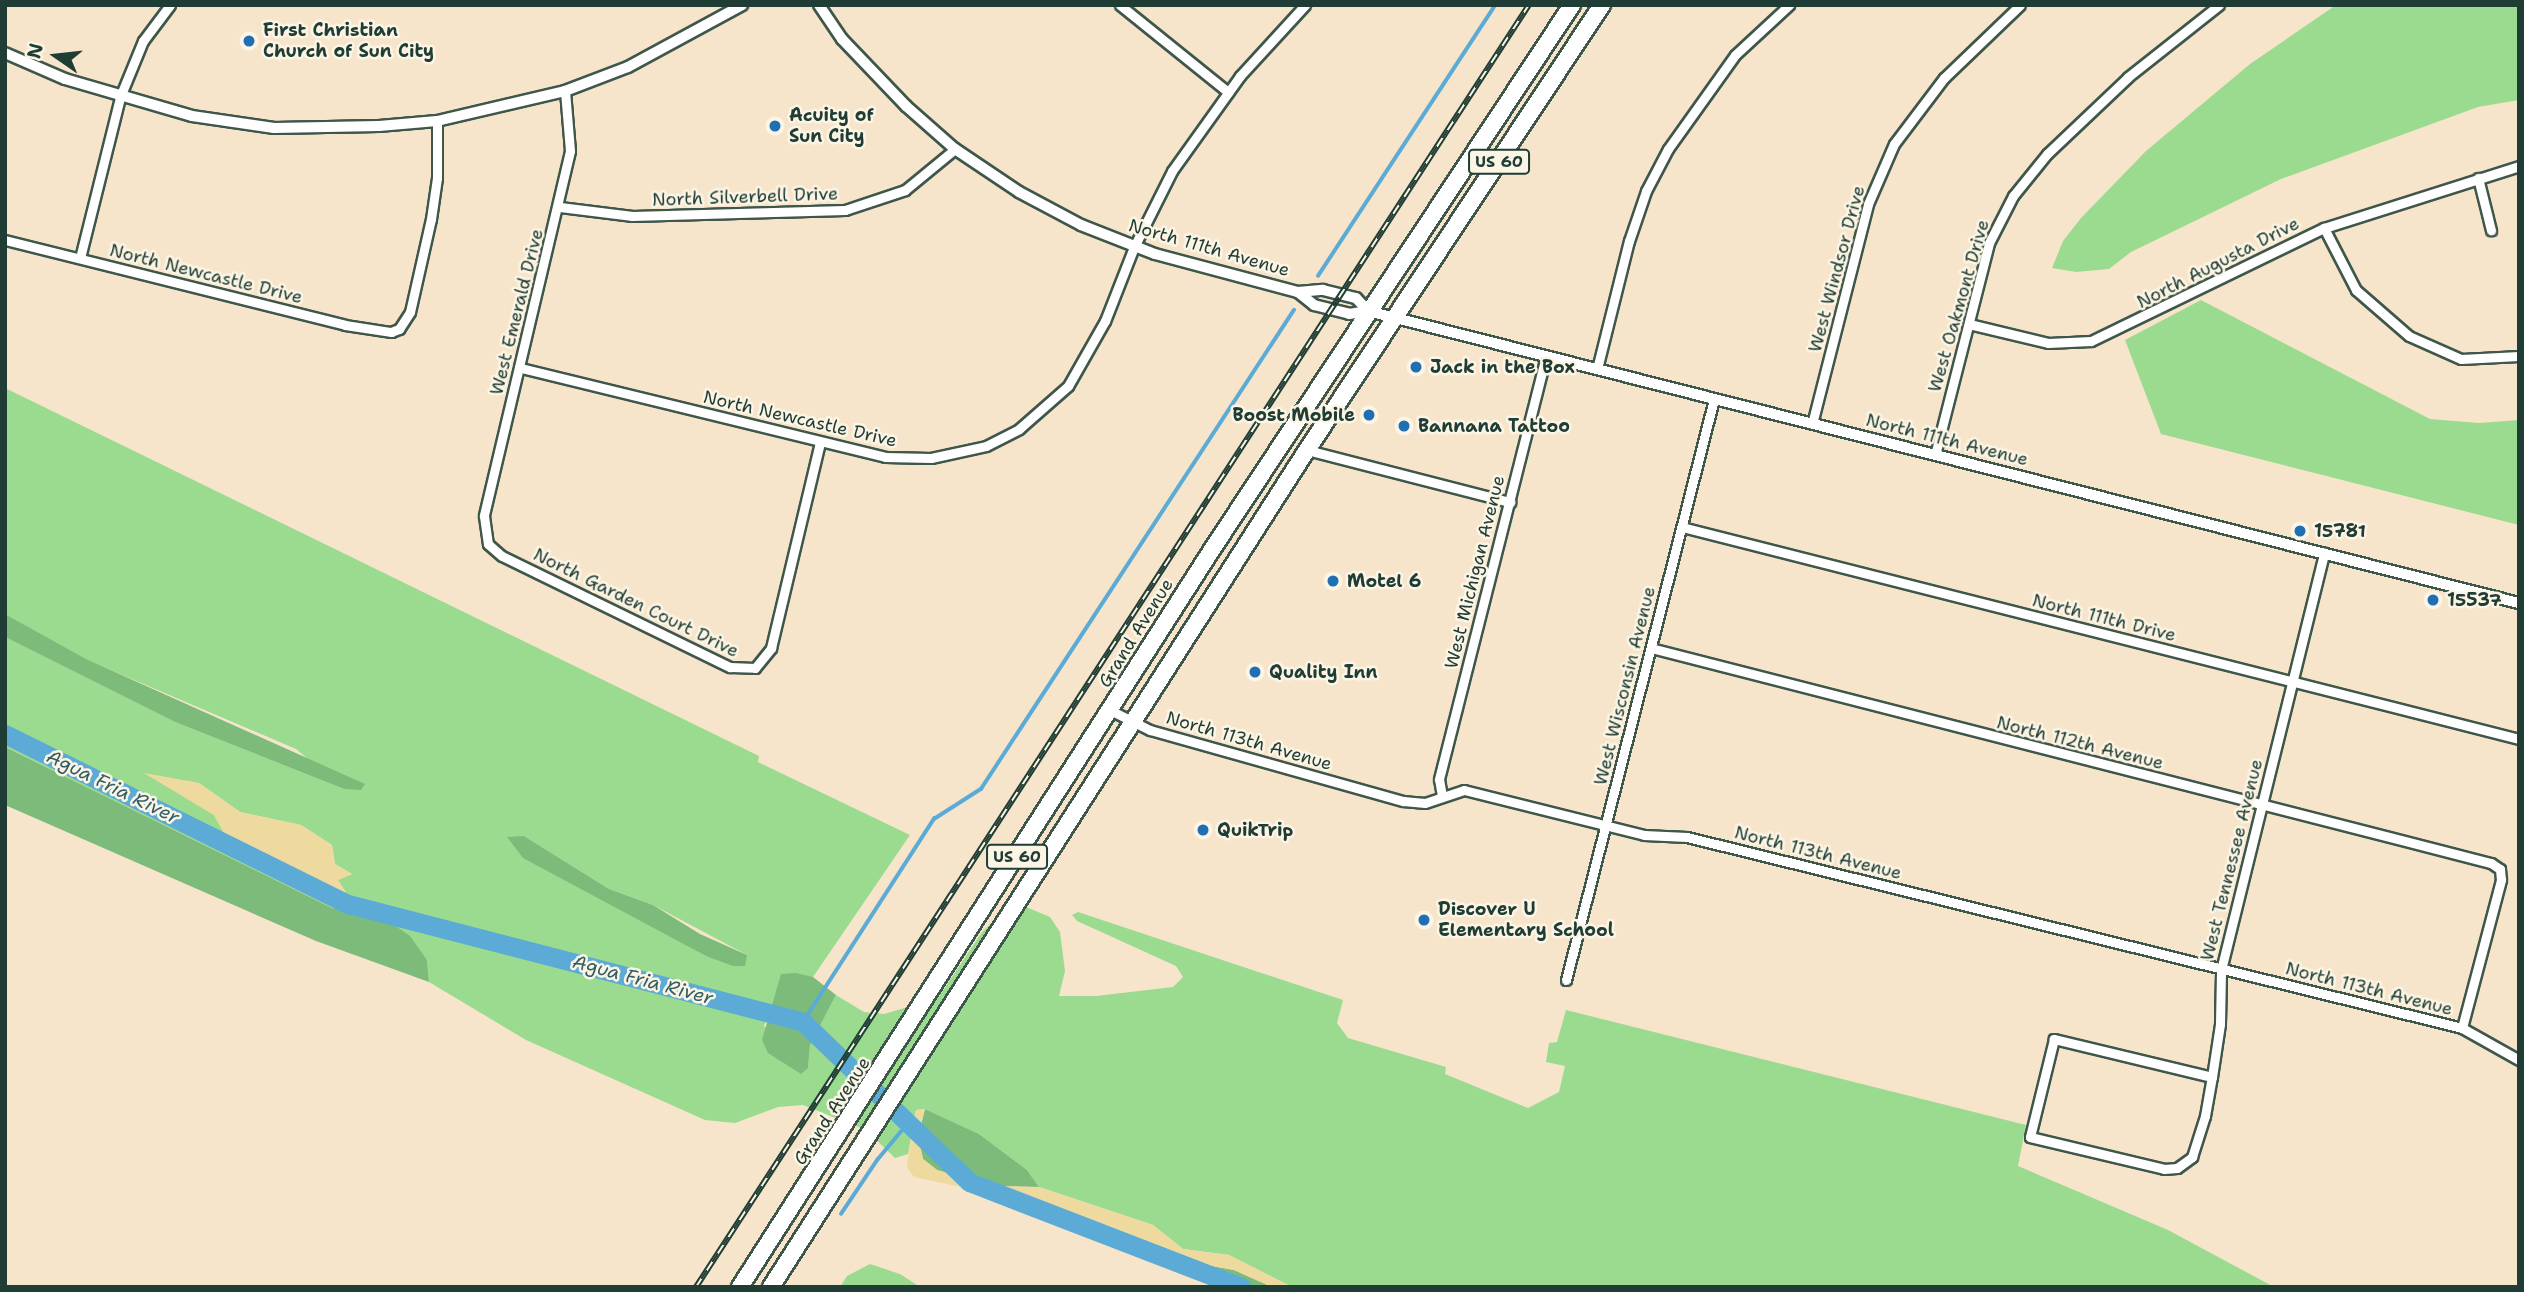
<!DOCTYPE html>
<style>
body{margin:0}
#map{position:relative;width:2524px;height:1292px;overflow:hidden;background:#f7e5cb;font-family:"Shantell Sans",sans-serif}
div>[style]{position:absolute}
[style*='--x']{left:calc(var(--x)*1px);top:calc(var(--y)*1px);width:calc(var(--w)*1px);rotate:calc(var(--a)*1deg)}
.green>*{inset:0;background:#9bdb90}
.forest>*{inset:0;background:#7cbb7a}
.sand>*{inset:0;background:#eeda9e}
.stream>*{height:3.5px;margin:-1.75px;padding:0 1.75px;transform-origin:1.75px;border-radius:1.75px;background:#5cabd6}
.river>*{height:19px;margin:-9.5px;padding:0 9.5px;transform-origin:9.5px;border-radius:9.5px;background:#5cabd6}
.roads{filter:drop-shadow(2px 0 #3f564b) drop-shadow(-2px 0 #3f564b) drop-shadow(0 2px #3f564b) drop-shadow(0 -2px #3f564b)}
.minor>*{height:9px;margin:-4.5px;padding:0 4.5px;transform-origin:4.5px;border-radius:4.5px;background:#fff}
.tertiary>*{height:10px;margin:-5px;padding:0 5px;transform-origin:5px;border-radius:5px;background:#fff}
.trunk>*{height:16px;margin:-8px;padding:0 8px;transform-origin:8px;border-radius:8px;background:#fff}
.rail>*{height:6px;margin-top:-3px;transform-origin:0;background:repeating-linear-gradient(90deg,#fcf5e5 0 10px,#1f3d34 0 20px);box-sizing:border-box;border-block:2px solid #1f3d34}
.dots>*{width:19px;height:19px;translate:-50% -50%;box-sizing:border-box;border:4px solid #fcf5e5;border-radius:50%}
span{translate:-50% -50%;white-space:nowrap;text-align:center;line-height:1.15;-webkit-text-stroke:5px #fcf5e5;paint-order:stroke}
.shield-label span{padding:2px 5px;background:#fcf5e5;border:2px solid;border-radius:5px;-webkit-text-stroke-width:0}
.shield-label{font-size:16px;color:#1f3d34;font-weight:700}
.poi-label{font-size:18px;color:#1f3d34;font-weight:700}
.left{translate:0 -50%;text-align:left}
.right{translate:-100% -50%;text-align:right}
.street-label{font-size:18px;color:#1f3d34}
.water-label{font-size:19px;color:#315e65;font-style:italic}
.frame{position:absolute;inset:0;border:7px solid #1f3d34;pointer-events:none}
.north{position:absolute;left:21px;top:21px;width:70px;height:70px;-webkit-text-stroke:5px #fcf5e5;paint-order:stroke;rotate:284deg;font-size:19px;font-weight:700;line-height:28px;text-align:center;color:#1f3d34}
.north::after{content:'';display:block;margin:auto;width:24px;height:32px;background:#1f3d34;clip-path:polygon(50% 0,100% 100%,50% 72%,0 100%)}
</style>
<div id="map">
<div class="green">
<i style="clip-path:polygon(2336px 5px,2519px 5px,2519px 100px,2478px 107px,2281px 179px,2131px 252px,2109px 269px,2076px 272px,2052px 268px,2063px 241px,2081px 218px,2146px 151px,2250px 64px)"></i>
<i style="clip-path:polygon(2201px 300px,2430px 419px,2479px 423px,2519px 420px,2519px 525px,2161px 434px,2125px 340px)"></i>
<i style="clip-path:polygon(evenodd,5px 388px,759px 756px,758px 762px,910px 835px,813px 977px,781px 975px,781px 986px,764px 1026px,808px 1068px,810px 1045px,836px 995px,864px 1012px,884px 1014px,938px 998px,982px 932px,1014px 902px,1050px 917px,1060px 932px,1065px 971px,1059px 996px,1096px 996px,1173px 987px,1183px 977px,1176px 966px,1077px 921px,1072px 915px,1078px 912px,1343px 1000px,1337px 1023px,1348px 1038px,1446px 1067px,1445px 1074px,1528px 1108px,1559px 1092px,1565px 1066px,1546px 1062px,1549px 1043px,1557px 1042px,1566px 1010px,2026px 1125px,2018px 1166px,2168px 1230px,2274px 1287px,1292px 1287px,1229px 1255px,1183px 1249px,1153px 1225px,1039px 1187px,1027px 1170px,979px 1134px,925px 1109px,916px 1110px,908px 1154px,895px 1158px,866px 1130px,803px 1105px,778px 1107px,735px 1123px,705px 1120px,526px 1040px,429px 982px,427px 960px,390px 922px,332px 908px,5px 747px,5px 637px,175px 722px,344px 789px,296px 749px,85px 659px,5px 614px,5px 388px,147px 774px,199px 783px,240px 812px,301px 825px,332px 845px,335px 864px,352px 874px,338px 880px,339px 904px,238px 857px,214px 815px,147px 774px,5px 388px,524px 836px,609px 889px,653px 905px,747px 955px,706px 956px,621px 907px,524px 836px)"></i>
<i style="clip-path:polygon(870px 1264px,900px 1274px,920px 1287px,840px 1287px,847px 1276px)"></i>
</div>
<div class="forest">
<i style="clip-path:polygon(5px 614px,86px 659px,365px 784px,361px 790px,344px 789px,175px 722px,5px 637px)"></i>
<i style="clip-path:polygon(5px 747px,332px 908px,390px 922px,410px 936px,427px 960px,429px 982px,316px 941px,5px 805px)"></i>
<i style="clip-path:polygon(524px 836px,609px 889px,653px 905px,700px 934px,747px 955px,745px 966px,733px 966px,706px 956px,523px 858px,507px 837px)"></i>
<i style="clip-path:polygon(796px 973px,813px 977px,836px 995px,810px 1045px,808px 1068px,801px 1074px,768px 1053px,762px 1040px,781px 974px)"></i>
<i style="clip-path:polygon(925px 1109px,979px 1134px,1027px 1170px,1039px 1187px,992px 1186px,937px 1170px,923px 1159px,918px 1136px)"></i>
<i style="clip-path:polygon(998px 1196px,1028px 1201px,1149px 1244px,1184px 1261px,1234px 1270px,1272px 1287px,1246px 1287px,1180px 1268px,1045px 1221px)"></i>
</div>
<div class="sand">
<i style="clip-path:polygon(144px 773px,199px 783px,240px 812px,301px 825px,332px 845px,335px 864px,352px 874px,338px 880px,346px 892px,339px 905px,237px 857px,214px 815px)"></i>
<i style="clip-path:polygon(925px 1109px,918px 1137px,923px 1159px,937px 1170px,992px 1186px,1039px 1187px,1153px 1225px,1183px 1249px,1229px 1255px,1292px 1287px,1272px 1287px,1234px 1270px,1184px 1261px,1149px 1244px,1028px 1201px,914px 1177px,907px 1167px,912px 1125px,916px 1110px)"></i>
</div>
<div class="stream">
<i style="--x:1318;--y:276;--w:324;--a:-56.8"></i>
<i style="--x:803;--y:1022;--w:242;--a:-57.2"></i>
<i style="--x:934;--y:819;--w:56;--a:-32.6"></i>
<i style="--x:981;--y:789;--w:572;--a:-56.84"></i>
<i style="--x:841;--y:1214;--w:66;--a:-56.1"></i>
<i style="--x:878;--y:1159;--w:47;--a:-50.2"></i>
</div>
<div class="river">
<i style="--x:5;--y:734;--w:383;--a:26.4"></i>
<i style="--x:348;--y:904;--w:470;--a:14.5"></i>
<i style="--x:803;--y:1022;--w:231;--a:43.9"></i>
<i style="--x:969;--y:1182;--w:292;--a:21.1"></i>
</div>
<div class="roads">
<div class="minor">
<i style="--x:1120;--y:5;--w:139;--a:38.9"></i>
<i style="--x:565;--y:91;--w:60;--a:85.2"></i>
<i style="--x:570;--y:151;--w:375;--a:103.3"></i>
<i style="--x:484;--y:516;--w:28;--a:82"></i>
<i style="--x:488;--y:544;--w:18;--a:41"></i>
<i style="--x:502;--y:556;--w:254;--a:26"></i>
<i style="--x:730;--y:667;--w:25;--a:2"></i>
<i style="--x:755;--y:668;--w:26;--a:-51"></i>
<i style="--x:771;--y:648;--w:212;--a:-76.6"></i>
<i style="--x:2478;--y:178;--w:54;--a:76"></i>
<i style="--x:560;--y:207;--w:73;--a:7.1"></i>
<i style="--x:632;--y:216;--w:213;--a:-1.6"></i>
<i style="--x:845;--y:210;--w:63;--a:-18.4"></i>
<i style="--x:905;--y:190;--w:65;--a:-39.4"></i>
<i style="--x:2324;--y:228;--w:70;--a:62.7"></i>
<i style="--x:2356;--y:290;--w:70;--a:41"></i>
<i style="--x:2409;--y:336;--w:57;--a:23.9"></i>
<i style="--x:2461;--y:359;--w:58;--a:-3"></i>
<i style="--x:5;--y:240;--w:350;--a:14"></i>
<i style="--x:345;--y:325;--w:47;--a:8.7"></i>
<i style="--x:391;--y:332;--w:9;--a:-21"></i>
<i style="--x:399;--y:329;--w:20;--a:-57"></i>
<i style="--x:410;--y:312;--w:95;--a:-77.3"></i>
<i style="--x:431;--y:219;--w:41;--a:-81.7"></i>
<i style="--x:437;--y:178;--w:57;--a:-90"></i>
<i style="--x:80;--y:258;--w:166;--a:-76"></i>
<i style="--x:120;--y:97;--w:61;--a:-67.7"></i>
<i style="--x:143;--y:41;--w:45;--a:-53.1"></i>
<i style="--x:1969;--y:324;--w:81;--a:13.5"></i>
<i style="--x:2048;--y:343;--w:43;--a:-2.7"></i>
<i style="--x:2091;--y:341;--w:259;--a:-25.9"></i>
<i style="--x:2324;--y:228;--w:205;--a:-17.6"></i>
<i style="--x:521;--y:368;--w:375;--a:13.7"></i>
<i style="--x:885;--y:457;--w:46;--a:1.2"></i>
<i style="--x:931;--y:458;--w:56;--a:-12.3"></i>
<i style="--x:986;--y:446;--w:37;--a:-27"></i>
<i style="--x:1019;--y:429;--w:65;--a:-41.3"></i>
<i style="--x:1068;--y:386;--w:75;--a:-60.4"></i>
<i style="--x:1105;--y:321;--w:79;--a:-68.6"></i>
<i style="--x:1134;--y:247;--w:85;--a:-63.4"></i>
<i style="--x:1172;--y:171;--w:117;--a:-54.4"></i>
<i style="--x:1240;--y:76;--w:96;--a:-47.5"></i>
<i style="--x:1597;--y:369;--w:132;--a:-76"></i>
<i style="--x:1629;--y:241;--w:53;--a:-71.2"></i>
<i style="--x:1646;--y:191;--w:47;--a:-62.4"></i>
<i style="--x:1668;--y:149;--w:115;--a:-54.5"></i>
<i style="--x:1735;--y:55;--w:74;--a:-42.8"></i>
<i style="--x:1812;--y:424;--w:227;--a:-75.7"></i>
<i style="--x:1868;--y:204;--w:65;--a:-66.6"></i>
<i style="--x:1894;--y:144;--w:83;--a:-52.9"></i>
<i style="--x:1944;--y:78;--w:105;--a:-43.8"></i>
<i style="--x:1307;--y:450;--w:210;--a:14.4"></i>
<i style="--x:1935;--y:455;--w:219;--a:-75.7"></i>
<i style="--x:1989;--y:243;--w:53;--a:-62.9"></i>
<i style="--x:2013;--y:196;--w:54;--a:-51"></i>
<i style="--x:2047;--y:154;--w:112;--a:-43.5"></i>
<i style="--x:2128;--y:77;--w:116;--a:-38.4"></i>
<i style="--x:1682;--y:527;--w:863;--a:14.21"></i>
<i style="--x:1651;--y:648;--w:867;--a:14.36"></i>
<i style="--x:2491;--y:863;--w:11;--a:34"></i>
<i style="--x:2500;--y:869;--w:11;--a:85"></i>
<i style="--x:2501;--y:880;--w:153;--a:104.8"></i>
<i style="--x:1110;--y:710;--w:45;--a:26.6"></i>
<i style="--x:1150;--y:730;--w:263;--a:15.7"></i>
<i style="--x:1403;--y:801;--w:22;--a:5"></i>
<i style="--x:1425;--y:803;--w:41;--a:-18.4"></i>
<i style="--x:1464;--y:790;--w:186;--a:14"></i>
<i style="--x:1644;--y:835;--w:43;--a:2.7"></i>
<i style="--x:1687;--y:837;--w:798;--a:13.84"></i>
<i style="--x:2462;--y:1028;--w:65;--a:29.3"></i>
<i style="--x:1442;--y:796;--w:17;--a:-100"></i>
<i style="--x:1439;--y:779;--w:436;--a:-75.8"></i>
<i style="--x:1566;--y:980;--w:600;--a:-75.71"></i>
<i style="--x:2212;--y:1077;--w:163;--a:-166.5"></i>
<i style="--x:2054;--y:1039;--w:101;--a:103.8"></i>
<i style="--x:2030;--y:1137;--w:138;--a:13.4"></i>
<i style="--x:2164;--y:1169;--w:13;--a:-4"></i>
<i style="--x:2177;--y:1168;--w:19;--a:-36"></i>
<i style="--x:2192;--y:1157;--w:43;--a:-72.4"></i>
<i style="--x:2205;--y:1116;--w:40;--a:-80"></i>
<i style="--x:2212;--y:1077;--w:54;--a:-81.4"></i>
<i style="--x:2220;--y:1024;--w:54;--a:-88.9"></i>
<i style="--x:2221;--y:970;--w:430;--a:-76.1"></i>
</div>
<div class="tertiary">
<i style="--x:819;--y:5;--w:41;--a:55.9"></i>
<i style="--x:842;--y:39;--w:93;--a:46.3"></i>
<i style="--x:906;--y:106;--w:65;--a:41.3"></i>
<i style="--x:955;--y:149;--w:77;--a:33.9"></i>
<i style="--x:1019;--y:192;--w:70;--a:28"></i>
<i style="--x:1081;--y:225;--w:79;--a:21.4"></i>
<i style="--x:1155;--y:254;--w:148;--a:14.9"></i>
<i style="--x:1298;--y:292;--w:25;--a:-5"></i>
<i style="--x:1323;--y:290;--w:34;--a:14"></i>
<i style="--x:1356;--y:298;--w:18;--a:47"></i>
<i style="--x:5;--y:53;--w:65;--a:23.4"></i>
<i style="--x:65;--y:79;--w:132;--a:16.2"></i>
<i style="--x:192;--y:116;--w:83;--a:8.3"></i>
<i style="--x:274;--y:128;--w:105;--a:-1.1"></i>
<i style="--x:379;--y:126;--w:58;--a:-4.9"></i>
<i style="--x:437;--y:121;--w:131;--a:-13.2"></i>
<i style="--x:565;--y:91;--w:67;--a:-20.9"></i>
<i style="--x:628;--y:67;--w:130;--a:-28.5"></i>
<i style="--x:1298;--y:292;--w:21;--a:39"></i>
<i style="--x:1314;--y:305;--w:36;--a:14"></i>
<i style="--x:1349;--y:314;--w:19;--a:-9"></i>
<i style="--x:1368;--y:311;--w:1187;--a:14.24"></i>
</div>
<div class="trunk">
<i style="--x:740;--y:1287;--w:877;--a:-57.38"></i>
<i style="--x:1213;--y:548;--w:651;--a:-56.53"></i>
<i style="--x:771;--y:1287;--w:994;--a:-57.37"></i>
<i style="--x:1307;--y:450;--w:534;--a:-56.46"></i>
</div>
</div>
<div class="rail">
<i style="--x:696;--y:1287;--w:1529;--a:-56.99"></i>
</div>
<div class="dots">
<i style="left:249px;top:41px;background:#1f6fb2"></i>
<i style="left:775px;top:126px;background:#1f6fb2"></i>
<i style="left:1416px;top:367px;background:#1f6fb2"></i>
<i style="left:1369px;top:415px;background:#1f6fb2"></i>
<i style="left:1404px;top:426px;background:#1f6fb2"></i>
<i style="left:2300px;top:531px;background:#1f6fb2"></i>
<i style="left:1333px;top:581px;background:#1f6fb2"></i>
<i style="left:2433px;top:600px;background:#1f6fb2"></i>
<i style="left:1255px;top:672px;background:#1f6fb2"></i>
<i style="left:1203px;top:830px;background:#1f6fb2"></i>
<i style="left:1424px;top:920px;background:#1f6fb2"></i>
</div>
<div class="shield-label">
<span style="left:1499px;top:162px">US 60</span>
<span style="left:1017px;top:857px">US 60</span>
</div>
<div class="poi-label">
<span class="left" style="left:263px;top:41px">First Christian<br>Church of Sun City</span>
<span class="left" style="left:789px;top:126px">Acuity of<br>Sun City</span>
<span class="left" style="left:1430px;top:367px">Jack in the Box</span>
<span class="right" style="left:1355px;top:415px">Boost Mobile</span>
<span class="left" style="left:1418px;top:426px">Bannana Tattoo</span>
<span class="left" style="left:2314px;top:531px">15781</span>
<span class="left" style="left:1347px;top:581px">Motel 6</span>
<span class="left" style="left:2447px;top:600px">15537</span>
<span class="left" style="left:1269px;top:672px">Quality Inn</span>
<span class="left" style="left:1217px;top:830px">QuikTrip</span>
<span class="left" style="left:1438px;top:920px">Discover U<br>Elementary School</span>
</div>
<div class="street-label">
<span style="left:745px;top:197px;rotate:-2deg">North Silverbell Drive</span>
<span style="left:1209px;top:248px;rotate:16deg">North 111th Avenue</span>
<span style="left:2218px;top:263px;rotate:-27deg">North Augusta Drive</span>
<span style="left:1837px;top:269px;rotate:-75deg">West Windsor Drive</span>
<span style="left:206px;top:274px;rotate:14deg">North Newcastle Drive</span>
<span style="left:1959px;top:306px;rotate:-74deg">West Oakmont Drive</span>
<span style="left:517px;top:312px;rotate:-76deg">West Emerald Drive</span>
<span style="left:800px;top:419px;rotate:13deg">North Newcastle Drive</span>
<span style="left:1947px;top:440px;rotate:14deg">North 111th Avenue</span>
<span style="left:1475px;top:572px;rotate:-76deg">West Michigan Avenue</span>
<span style="left:636px;top:603px;rotate:26deg">North Garden Court Drive</span>
<span style="left:2104px;top:618px;rotate:14deg">North 111th Drive</span>
<span style="left:1136px;top:633px;rotate:-58deg">Grand Avenue</span>
<span style="left:1625px;top:686px;rotate:-76deg">West Wisconsin Avenue</span>
<span style="left:1249px;top:741px;rotate:16deg">North 113th Avenue</span>
<span style="left:2080px;top:743px;rotate:14deg">North 112th Avenue</span>
<span style="left:1818px;top:853px;rotate:14deg">North 113th Avenue</span>
<span style="left:2232px;top:860px;rotate:-76deg">West Tennessee Avenue</span>
<span style="left:2369px;top:989px;rotate:14deg">North 113th Avenue</span>
<span style="left:832px;top:1111px;rotate:-57deg">Grand Avenue</span>
</div>
<div class="water-label">
<span style="left:113px;top:787px;rotate:26deg">Agua Fria River</span>
<span style="left:643px;top:980px;rotate:15deg">Agua Fria River</span>
</div>
<div class="frame"></div>
<div class="north">N</div>
</div>
